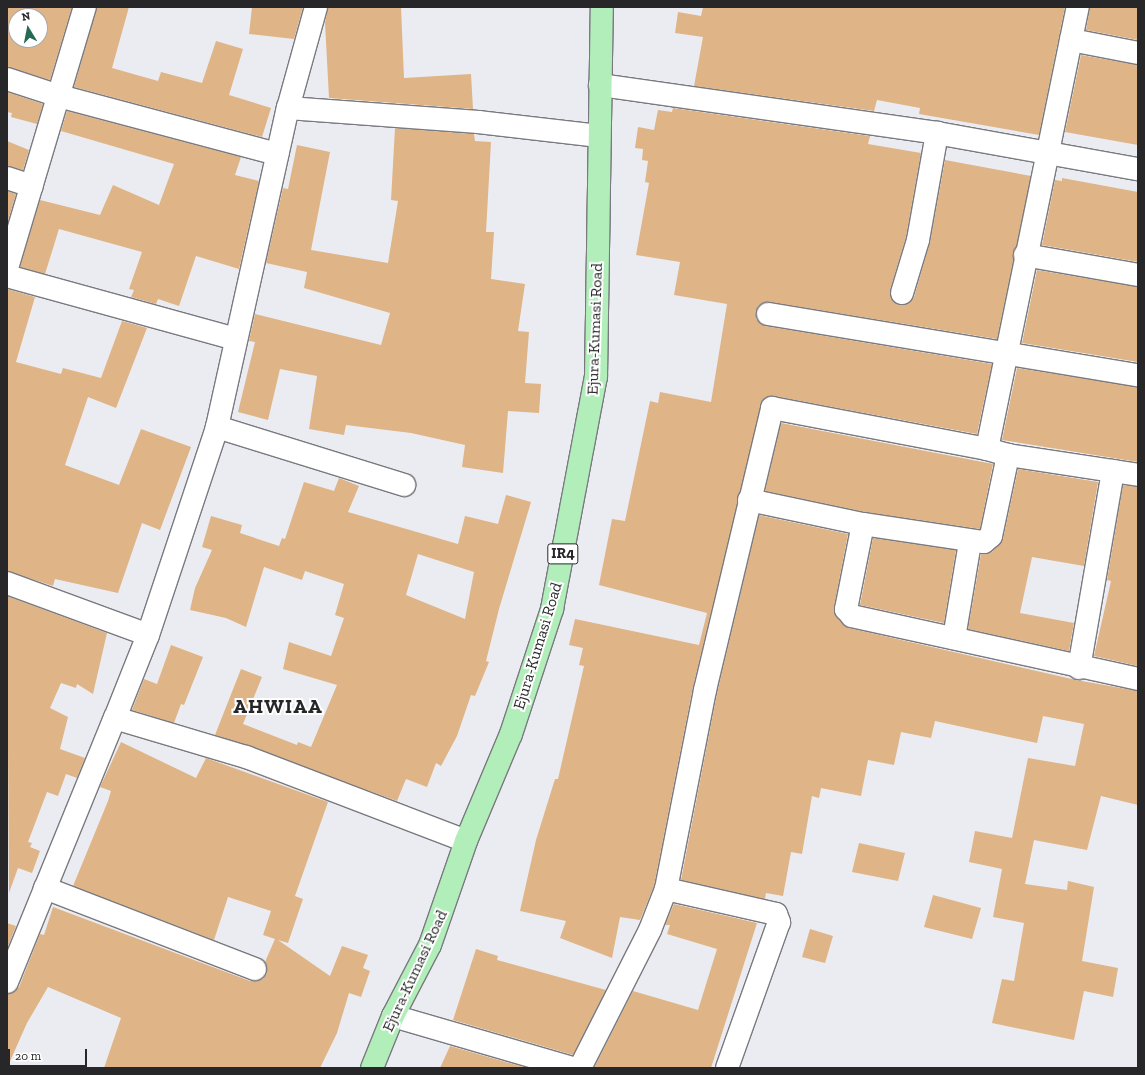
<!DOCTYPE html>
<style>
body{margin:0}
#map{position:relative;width:1145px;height:1075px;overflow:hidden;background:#ebecf1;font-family:"Zilla Slab",serif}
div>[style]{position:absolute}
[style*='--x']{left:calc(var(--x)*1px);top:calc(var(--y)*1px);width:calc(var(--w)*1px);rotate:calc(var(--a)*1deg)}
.building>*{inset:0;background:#dfb487}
.roads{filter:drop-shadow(1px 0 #797a7f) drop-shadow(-1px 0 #797a7f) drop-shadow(0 1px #797a7f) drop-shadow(0 -1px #797a7f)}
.street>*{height:22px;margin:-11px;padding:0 11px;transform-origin:11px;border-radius:11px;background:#fff}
.primary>*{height:22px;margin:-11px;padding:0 11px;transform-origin:11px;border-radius:11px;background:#b1eeba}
span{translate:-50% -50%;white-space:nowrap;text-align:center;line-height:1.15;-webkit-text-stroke:4px #fff;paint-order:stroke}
.shield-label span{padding:1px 3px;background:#fff;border:1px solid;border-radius:3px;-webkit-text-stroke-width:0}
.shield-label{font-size:15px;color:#272729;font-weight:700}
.street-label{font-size:16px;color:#272729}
.district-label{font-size:20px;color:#272729;font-weight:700;letter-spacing:1px}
.frame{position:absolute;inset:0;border:8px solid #272729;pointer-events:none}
.north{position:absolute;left:8px;top:8px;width:40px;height:40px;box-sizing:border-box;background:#fff;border:1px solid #a9a9a9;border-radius:50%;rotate:350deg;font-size:11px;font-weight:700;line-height:16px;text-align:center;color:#272729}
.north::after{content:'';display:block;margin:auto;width:14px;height:18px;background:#286856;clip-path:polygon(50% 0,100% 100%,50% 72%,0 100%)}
.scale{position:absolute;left:8px;top:1049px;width:79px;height:18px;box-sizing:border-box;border:2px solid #272729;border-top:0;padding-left:5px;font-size:12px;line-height:14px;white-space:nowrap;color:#272729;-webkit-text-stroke:3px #fff;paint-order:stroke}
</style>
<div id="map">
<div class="building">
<i style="clip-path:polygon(evenodd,7px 7px,72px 7px,50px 80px,7px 67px,7px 7px,16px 16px,40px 16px,40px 40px,16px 40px,16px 16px)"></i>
<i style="clip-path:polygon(97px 7px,129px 7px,112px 68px,158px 81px,161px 72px,202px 83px,216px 41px,243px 49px,229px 95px,271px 108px,262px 137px,74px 87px)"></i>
<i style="clip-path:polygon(252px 7px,303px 7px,294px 39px,249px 34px)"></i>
<i style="clip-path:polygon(328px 7px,401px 7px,404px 78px,471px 74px,473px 109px,329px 98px,325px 23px)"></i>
<i style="clip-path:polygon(703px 7px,1065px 7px,1039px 135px,919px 114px,920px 108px,877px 100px,874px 111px,694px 86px,703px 37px,675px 33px,678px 12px,701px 16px)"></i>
<i style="clip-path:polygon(1090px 7px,1138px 7px,1138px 40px,1086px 30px)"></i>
<i style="clip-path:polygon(1081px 55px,1138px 65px,1138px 145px,1065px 132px)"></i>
<i style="clip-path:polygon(7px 92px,43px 104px,37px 124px,11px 117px,12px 113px,7px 112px)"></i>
<i style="clip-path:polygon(673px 108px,870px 136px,868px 144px,921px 153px,906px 237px,890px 290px,893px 301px,899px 305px,910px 302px,914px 297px,930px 242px,945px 160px,1031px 176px,997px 339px,770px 302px,758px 306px,756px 319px,766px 326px,992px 364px,977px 434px,774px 396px,763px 400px,693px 687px,654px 886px,640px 920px,620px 917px,612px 958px,560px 938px,566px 921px,520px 911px,536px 840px,555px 779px,558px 779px,584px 666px,579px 665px,583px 648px,569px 645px,575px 619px,699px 645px,707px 613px,599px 585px,612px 519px,625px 521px,650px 401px,658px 403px,660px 392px,711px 402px,727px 304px,674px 295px,680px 262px,636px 255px,649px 183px,645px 182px,648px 161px,642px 160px,643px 149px,635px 148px,638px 127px,654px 130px,658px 110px,672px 112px)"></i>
<i style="clip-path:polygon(67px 111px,241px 157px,235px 175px,259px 181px,239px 269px,196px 256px,179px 306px,158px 299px,156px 304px,131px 297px,134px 290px,129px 289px,142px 252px,59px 229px,45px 274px,20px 267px,40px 200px,100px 215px,113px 185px,159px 205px,174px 164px,61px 131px)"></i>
<i style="clip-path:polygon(395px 128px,474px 134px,475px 141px,491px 142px,486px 232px,494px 232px,491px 279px,525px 284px,518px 331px,529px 332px,525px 383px,541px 384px,539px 413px,508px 411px,503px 473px,462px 467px,465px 445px,411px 433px,346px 425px,344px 435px,309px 429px,317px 376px,280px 369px,268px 420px,238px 412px,255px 342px,249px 341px,255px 314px,381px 345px,390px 313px,304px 288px,307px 272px,266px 263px,283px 188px,288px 189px,297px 145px,330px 152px,311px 250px,388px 263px,398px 201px,391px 200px)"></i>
<i style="clip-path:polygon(7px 141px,29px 150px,23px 170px,7px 166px)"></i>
<i style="clip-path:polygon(1062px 178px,1138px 192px,1138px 262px,1042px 245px,1055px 180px,1062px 181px)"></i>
<i style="clip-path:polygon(7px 191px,16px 194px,7px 224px)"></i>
<i style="clip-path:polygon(1037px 270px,1138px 287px,1138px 362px,1022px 343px)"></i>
<i style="clip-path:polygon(7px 289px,35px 297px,16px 362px,61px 374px,63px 368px,101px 378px,122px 321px,147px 328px,116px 408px,88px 397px,65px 465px,119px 485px,141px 429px,191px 447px,160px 530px,142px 523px,118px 593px,55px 579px,53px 586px,7px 571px)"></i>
<i style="clip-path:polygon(1017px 368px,1138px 387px,1138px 462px,1002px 440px)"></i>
<i style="clip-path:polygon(781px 423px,993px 464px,980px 529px,865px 512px,765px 491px)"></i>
<i style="clip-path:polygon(1018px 469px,1098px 482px,1084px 566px,1032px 557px,1020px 613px,1074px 623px,1069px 651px,968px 629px,981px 554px,992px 552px,1003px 539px)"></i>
<i style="clip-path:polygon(evenodd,339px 478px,359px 486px,348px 512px,458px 544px,465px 516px,498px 524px,506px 495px,531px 502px,499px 609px,486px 661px,489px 662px,475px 696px,471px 695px,457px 736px,441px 766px,436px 763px,427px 787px,406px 779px,397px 801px,215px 735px,241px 669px,262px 677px,243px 724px,297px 745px,298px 742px,311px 747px,337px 685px,283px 669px,289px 642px,331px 656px,344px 618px,335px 615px,344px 584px,305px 571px,302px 580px,264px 567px,246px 627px,226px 618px,190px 610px,195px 588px,212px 550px,202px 547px,211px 516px,242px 525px,240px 533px,279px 546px,282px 538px,285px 539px,304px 482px,334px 491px,339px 478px,418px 554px,474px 572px,465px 619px,406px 595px,418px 554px)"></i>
<i style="clip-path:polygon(1123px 485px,1138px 487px,1138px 666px,1094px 656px,1111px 581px,1107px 580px)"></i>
<i style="clip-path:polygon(759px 515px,848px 534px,834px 607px,837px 617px,849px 628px,1076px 680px,1138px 691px,1138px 805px,1101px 796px,1087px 850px,1034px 840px,1025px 884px,1067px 890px,1068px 881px,1094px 887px,1082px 961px,1118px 968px,1113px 997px,1084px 991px,1074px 1040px,992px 1023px,1002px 979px,1014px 981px,1024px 923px,993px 917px,1002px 869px,969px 862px,975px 831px,1012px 838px,1028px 758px,1075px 766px,1084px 724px,1043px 716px,1037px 743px,935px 721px,931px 738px,901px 732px,894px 765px,868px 760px,861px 796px,821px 788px,819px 798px,812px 796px,802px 854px,791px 852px,783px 896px,766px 893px,765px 899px,681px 880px,717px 693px)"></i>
<i style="clip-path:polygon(873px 538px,956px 550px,944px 623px,860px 605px)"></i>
<i style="clip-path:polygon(7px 596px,107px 633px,93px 694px,77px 684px,76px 688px,61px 683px,50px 708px,68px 717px,60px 749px,85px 758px,77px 778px,66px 774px,58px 796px,47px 792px,28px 842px,32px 843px,30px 847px,40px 851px,32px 873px,18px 868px,9px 893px)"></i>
<i style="clip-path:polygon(171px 645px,203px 657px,184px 705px,181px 704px,174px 723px,132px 710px,144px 679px,157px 684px)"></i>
<i style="clip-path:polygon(121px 742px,196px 778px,206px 758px,328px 802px,295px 896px,303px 899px,288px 943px,278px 940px,330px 976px,342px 946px,368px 955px,363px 968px,370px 971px,361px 997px,349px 993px,337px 1033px,320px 1068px,104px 1068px,121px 1018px,48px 987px,27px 1023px,7px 1068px,7px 994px,19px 987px,40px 934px,44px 935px,53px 907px,250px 981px,263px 979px,267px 973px,265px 962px,275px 939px,263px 935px,271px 911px,228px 897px,214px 940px,73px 886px,108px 801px,111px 791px,100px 787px)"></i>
<i style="clip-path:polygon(859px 843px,905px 853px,898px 881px,852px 872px)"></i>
<i style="clip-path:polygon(933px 895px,981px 908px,972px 939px,924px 927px)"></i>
<i style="clip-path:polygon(674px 904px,757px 923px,711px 1068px,594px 1068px,633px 991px,698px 1010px,717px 949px,667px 934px,670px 925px,665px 925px)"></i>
<i style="clip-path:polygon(7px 923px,16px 926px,7px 949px)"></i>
<i style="clip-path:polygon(810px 929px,833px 936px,825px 963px,802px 957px)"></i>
<i style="clip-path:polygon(476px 949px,498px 956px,497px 960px,606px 990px,573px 1055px,453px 1020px)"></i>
<i style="clip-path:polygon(450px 1046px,527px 1068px,440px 1068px)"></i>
</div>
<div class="roads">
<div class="street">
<i style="--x:1071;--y:40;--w:68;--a:11"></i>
<i style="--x:7;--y:79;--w:55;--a:18.1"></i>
<i style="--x:59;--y:96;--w:226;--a:14.9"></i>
<i style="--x:600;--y:85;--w:340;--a:8.1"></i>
<i style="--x:937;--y:133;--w:204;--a:10.2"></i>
<i style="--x:288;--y:108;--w:191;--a:4.2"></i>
<i style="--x:478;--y:122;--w:122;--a:6.6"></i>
<i style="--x:7;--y:178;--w:26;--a:18"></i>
<i style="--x:1025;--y:255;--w:115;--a:10"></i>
<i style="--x:7;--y:268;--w:272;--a:-73.4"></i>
<i style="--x:7;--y:276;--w:237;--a:15.4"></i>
<i style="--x:902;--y:293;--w:55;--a:-73.2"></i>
<i style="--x:918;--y:240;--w:109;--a:-79.9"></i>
<i style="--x:768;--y:314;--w:375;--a:9.4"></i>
<i style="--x:217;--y:427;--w:196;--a:17.2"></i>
<i style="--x:987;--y:449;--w:451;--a:-78.4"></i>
<i style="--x:749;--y:500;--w:116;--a:11.9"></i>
<i style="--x:863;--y:524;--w:122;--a:8.5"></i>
<i style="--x:984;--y:542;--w:9;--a:-41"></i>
<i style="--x:991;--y:536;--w:83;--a:-78.1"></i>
<i style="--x:863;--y:524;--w:87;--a:101.3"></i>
<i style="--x:846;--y:609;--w:9;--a:49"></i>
<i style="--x:852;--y:616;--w:293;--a:12.4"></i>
<i style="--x:7;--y:583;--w:150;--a:20.2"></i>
<i style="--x:954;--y:638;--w:97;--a:-80.5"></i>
<i style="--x:1079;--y:668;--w:200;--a:-80.2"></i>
<i style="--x:115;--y:718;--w:89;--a:-68.3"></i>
<i style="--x:148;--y:635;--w:219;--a:-71.6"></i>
<i style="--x:217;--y:427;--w:327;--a:-77.5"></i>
<i style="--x:288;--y:108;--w:105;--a:-74.5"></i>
<i style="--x:45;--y:888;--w:225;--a:21.1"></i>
<i style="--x:666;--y:889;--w:113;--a:12.8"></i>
<i style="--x:776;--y:914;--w:9;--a:69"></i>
<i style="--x:779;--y:922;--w:155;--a:109.6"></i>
<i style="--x:7;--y:982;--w:285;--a:-67.8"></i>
<i style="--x:115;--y:718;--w:137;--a:16.6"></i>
<i style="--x:246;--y:757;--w:235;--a:20.9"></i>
<i style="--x:393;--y:1016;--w:186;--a:16.2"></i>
<i style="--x:580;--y:1068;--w:155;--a:-63.1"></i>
<i style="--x:650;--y:930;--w:44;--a:-68.7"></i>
<i style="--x:666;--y:889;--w:203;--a:-78.9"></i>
<i style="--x:705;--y:690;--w:290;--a:-76.6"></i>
<i style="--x:772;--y:408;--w:219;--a:10.8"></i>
<i style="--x:987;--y:449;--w:22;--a:16"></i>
<i style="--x:1008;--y:455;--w:132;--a:8.7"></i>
</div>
<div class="primary">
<i style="--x:372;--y:1068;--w:56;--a:-68"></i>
<i style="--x:393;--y:1016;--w:80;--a:-62.5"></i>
<i style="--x:430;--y:945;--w:110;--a:-70.9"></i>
<i style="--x:466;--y:841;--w:116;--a:-67.2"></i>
<i style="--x:511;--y:734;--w:132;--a:-71.8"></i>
<i style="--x:552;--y:609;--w:236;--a:-79.3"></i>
<i style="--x:596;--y:377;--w:370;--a:-89.1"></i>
</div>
</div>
<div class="shield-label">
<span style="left:563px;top:554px">IR4</span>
</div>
<div class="street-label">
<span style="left:595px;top:329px;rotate:-88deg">Ejura-Kumasi Road</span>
<span style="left:538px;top:646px;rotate:-73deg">Ejura-Kumasi Road</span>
<span style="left:415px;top:971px;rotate:-65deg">Ejura-Kumasi Road</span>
</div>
<div class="district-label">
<span style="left:278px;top:706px">AHWIAA</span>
</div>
<div class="frame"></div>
<div class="north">N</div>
<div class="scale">20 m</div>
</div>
